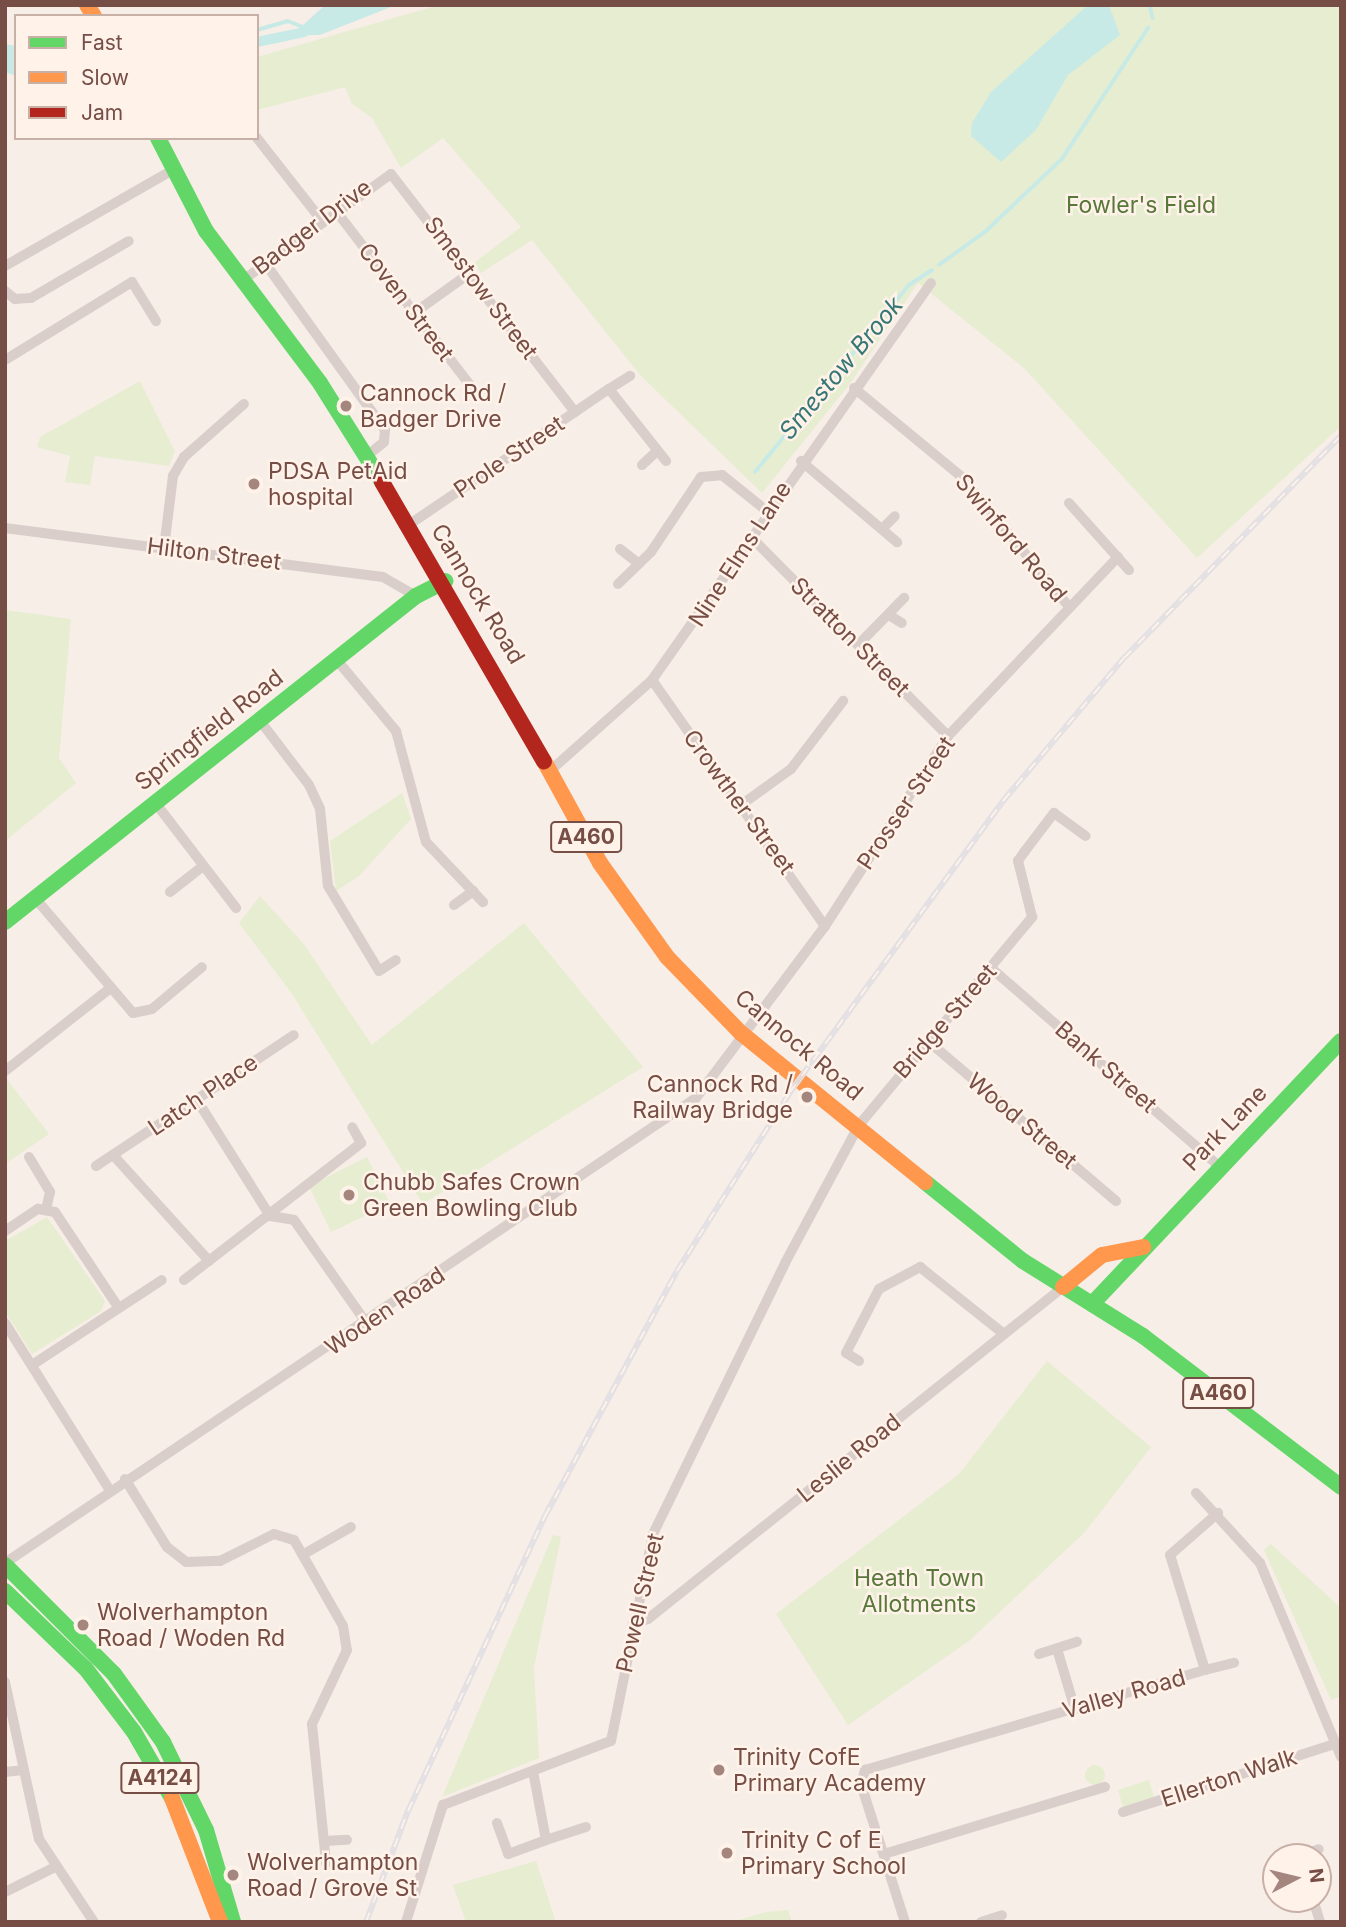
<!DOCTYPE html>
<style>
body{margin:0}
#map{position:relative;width:1346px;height:1927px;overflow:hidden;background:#f7eee7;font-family:Inter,sans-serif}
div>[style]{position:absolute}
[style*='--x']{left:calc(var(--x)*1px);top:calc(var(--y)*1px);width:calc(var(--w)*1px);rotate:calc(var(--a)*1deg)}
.green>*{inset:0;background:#e6edd0}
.round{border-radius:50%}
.water>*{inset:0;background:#c8eae7}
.stream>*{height:3.5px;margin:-1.75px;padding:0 1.75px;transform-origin:1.75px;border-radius:1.75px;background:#c8eae7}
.canal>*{height:10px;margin:-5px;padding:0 5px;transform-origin:5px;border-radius:5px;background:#c8eae7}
.street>*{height:10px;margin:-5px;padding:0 5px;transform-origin:5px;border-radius:5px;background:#dacecb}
.fast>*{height:16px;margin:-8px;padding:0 8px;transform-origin:8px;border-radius:8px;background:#63d668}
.slow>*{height:16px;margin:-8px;padding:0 8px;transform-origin:8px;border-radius:8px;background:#ff974d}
.jam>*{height:16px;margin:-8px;padding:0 8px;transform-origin:8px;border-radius:8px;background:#b3261e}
.rail>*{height:6px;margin-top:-3px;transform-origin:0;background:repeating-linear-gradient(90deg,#fff2e9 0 10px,#e3e0e4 0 20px);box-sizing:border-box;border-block:2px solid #e3e0e4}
.dots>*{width:19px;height:19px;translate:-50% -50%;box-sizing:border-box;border:4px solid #fff2e9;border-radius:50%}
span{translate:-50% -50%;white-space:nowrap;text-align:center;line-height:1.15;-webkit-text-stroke:5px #fff2e9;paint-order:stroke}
.shield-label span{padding:2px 5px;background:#fff2e9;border:2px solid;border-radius:5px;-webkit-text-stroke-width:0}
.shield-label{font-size:21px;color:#774e45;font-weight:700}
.park-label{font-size:23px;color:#58783a}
.street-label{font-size:23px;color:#774e45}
.poi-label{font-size:23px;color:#774e45}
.left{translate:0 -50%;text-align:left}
.right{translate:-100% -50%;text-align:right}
.water-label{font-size:24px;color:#357776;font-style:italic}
.frame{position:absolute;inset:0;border:7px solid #774e45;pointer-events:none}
.legend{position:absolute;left:14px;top:14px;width:245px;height:126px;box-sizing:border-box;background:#fff2e9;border:2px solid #c9b0a7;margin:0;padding:9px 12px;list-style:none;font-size:21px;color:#774e45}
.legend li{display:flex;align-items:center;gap:14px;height:35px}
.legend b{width:35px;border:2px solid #c9b0a7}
.north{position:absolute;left:1262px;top:1843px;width:70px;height:70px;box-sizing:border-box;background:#fff2e9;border:2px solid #c9b0a7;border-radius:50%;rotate:83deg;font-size:19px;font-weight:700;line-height:28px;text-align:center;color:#774e45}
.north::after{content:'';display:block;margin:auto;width:24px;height:32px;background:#a4867e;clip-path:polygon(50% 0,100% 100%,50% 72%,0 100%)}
</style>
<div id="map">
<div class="green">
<i style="clip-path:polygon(439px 5px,1341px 5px,1341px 426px,1197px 558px,1024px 368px,918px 283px,849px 385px,762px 493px,640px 375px,532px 240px,481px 273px,474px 263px,521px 227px,443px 138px,401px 168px,372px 118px,352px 104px,345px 87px,257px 110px,257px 57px)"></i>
<i style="clip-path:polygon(140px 381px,175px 451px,169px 466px,95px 456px,90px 485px,65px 482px,70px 456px,37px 447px,40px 437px)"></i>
<i style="clip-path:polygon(5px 610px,71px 619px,59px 758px,76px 783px,5px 841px)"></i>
<i style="clip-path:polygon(402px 793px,411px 819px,359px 876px,336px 891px,330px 841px)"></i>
<i style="clip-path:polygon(260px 896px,303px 943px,372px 1045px,524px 923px,643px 1067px,423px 1204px,292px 994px,239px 923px)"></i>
<i style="clip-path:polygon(5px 1077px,49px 1134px,5px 1164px)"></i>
<i style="clip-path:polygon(367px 1157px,390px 1204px,331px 1232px,309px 1186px)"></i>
<i style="clip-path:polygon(47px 1217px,105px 1301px,101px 1311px,32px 1354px,5px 1311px,5px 1241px)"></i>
<i style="clip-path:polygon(1047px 1361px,1151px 1447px,1085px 1532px,969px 1641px,848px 1725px,776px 1614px,959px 1474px)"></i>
<i style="clip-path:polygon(553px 1535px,561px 1537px,534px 1667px,539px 1758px,442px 1797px)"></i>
<i style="clip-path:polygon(1271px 1544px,1341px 1608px,1341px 1696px,1331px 1700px,1264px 1550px)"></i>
<i class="round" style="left:1085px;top:1765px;width:20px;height:20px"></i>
<i style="clip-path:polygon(1149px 1780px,1154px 1797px,1123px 1807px,1118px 1790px)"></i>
<i style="clip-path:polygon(536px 1861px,556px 1922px,466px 1922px,453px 1885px)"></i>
<i style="clip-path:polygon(788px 1910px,792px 1922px,732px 1922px,766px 1912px)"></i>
</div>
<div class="water">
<i style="clip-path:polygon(325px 5px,396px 5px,320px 35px,292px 35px)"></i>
<i style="clip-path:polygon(1088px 5px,1109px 5px,1120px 35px,1068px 75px,1036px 130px,1001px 162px,971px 136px,972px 123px,991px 92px)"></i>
<i style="clip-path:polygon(5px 44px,16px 46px,16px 76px,5px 72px)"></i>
</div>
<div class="stream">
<i style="--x:1150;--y:5;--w:13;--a:77"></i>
<i style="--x:257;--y:30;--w:32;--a:-16"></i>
<i style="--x:288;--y:21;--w:16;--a:22"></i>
<i style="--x:939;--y:265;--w:57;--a:-35.7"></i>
<i style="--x:985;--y:232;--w:106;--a:-43.5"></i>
<i style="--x:1062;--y:159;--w:157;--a:-56.7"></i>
<i style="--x:755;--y:472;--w:242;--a:-50.5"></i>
<i style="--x:909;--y:285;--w:27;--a:-33"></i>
</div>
<div class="canal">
<i style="--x:257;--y:42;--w:48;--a:-12"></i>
</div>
<div class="street">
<i style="--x:257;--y:138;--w:105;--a:51.9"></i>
<i style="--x:336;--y:211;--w:230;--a:52.4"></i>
<i style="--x:265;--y:263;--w:206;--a:54.3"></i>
<i style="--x:385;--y:430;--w:12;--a:95"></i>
<i style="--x:384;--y:442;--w:22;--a:141"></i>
<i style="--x:5;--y:266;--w:191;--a:-29.8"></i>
<i style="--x:243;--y:280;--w:182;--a:-35.6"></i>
<i style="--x:391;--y:174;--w:301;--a:52.3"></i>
<i style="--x:5;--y:291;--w:13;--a:39"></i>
<i style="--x:15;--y:299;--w:16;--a:-4"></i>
<i style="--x:31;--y:298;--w:113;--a:-30.2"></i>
<i style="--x:414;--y:313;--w:69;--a:-35.5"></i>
<i style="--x:5;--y:360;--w:149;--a:-31.6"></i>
<i style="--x:132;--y:282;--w:46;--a:58.4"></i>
<i style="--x:854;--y:388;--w:140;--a:39.5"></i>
<i style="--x:962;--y:477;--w:168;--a:50.5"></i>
<i style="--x:609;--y:389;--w:25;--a:-32"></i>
<i style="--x:801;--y:461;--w:126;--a:40.2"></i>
<i style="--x:642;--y:465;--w:21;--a:-43"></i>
<i style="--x:1069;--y:503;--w:90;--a:48.2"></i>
<i style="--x:410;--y:524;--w:240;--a:-34.2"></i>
<i style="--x:609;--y:389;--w:92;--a:51.6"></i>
<i style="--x:5;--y:528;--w:381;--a:7.4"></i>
<i style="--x:383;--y:577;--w:38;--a:30"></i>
<i style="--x:882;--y:529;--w:18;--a:-45"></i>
<i style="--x:752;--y:538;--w:279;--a:45.3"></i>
<i style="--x:164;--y:548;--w:73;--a:-82.9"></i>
<i style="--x:173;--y:476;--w:22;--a:-60"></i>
<i style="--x:184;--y:457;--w:80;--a:-41.5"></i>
<i style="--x:620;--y:549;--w:24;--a:38"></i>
<i style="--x:618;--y:584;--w:46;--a:-44.1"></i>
<i style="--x:651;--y:552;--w:90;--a:-56.3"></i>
<i style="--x:701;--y:477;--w:21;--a:-5"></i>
<i style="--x:722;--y:475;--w:58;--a:38.7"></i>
<i style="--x:889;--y:615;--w:15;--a:32"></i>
<i style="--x:858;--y:645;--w:66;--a:-45.6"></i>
<i style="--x:336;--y:659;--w:94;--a:50.2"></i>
<i style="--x:396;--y:731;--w:115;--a:74.9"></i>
<i style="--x:426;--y:842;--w:83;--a:46.5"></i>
<i style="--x:652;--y:680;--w:301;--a:54.9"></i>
<i style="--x:261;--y:722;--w:79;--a:52.7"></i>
<i style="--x:309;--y:785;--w:26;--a:65"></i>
<i style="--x:320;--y:809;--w:77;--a:84.1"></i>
<i style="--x:328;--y:886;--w:99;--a:59"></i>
<i style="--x:379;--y:971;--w:20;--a:-33"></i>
<i style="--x:551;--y:770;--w:135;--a:-41.7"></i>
<i style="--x:652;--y:680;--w:485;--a:-54.9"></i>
<i style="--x:154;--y:801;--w:135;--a:52.5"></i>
<i style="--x:741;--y:805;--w:62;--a:-35.8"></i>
<i style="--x:791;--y:769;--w:86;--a:-52.6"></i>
<i style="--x:170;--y:892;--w:42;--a:-38.2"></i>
<i style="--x:35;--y:898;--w:151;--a:49.6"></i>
<i style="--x:133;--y:1013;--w:19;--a:-12"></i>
<i style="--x:152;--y:1009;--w:65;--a:-40"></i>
<i style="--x:454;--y:905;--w:24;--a:-36"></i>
<i style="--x:991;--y:968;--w:303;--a:41"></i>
<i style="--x:928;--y:1041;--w:247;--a:40.4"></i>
<i style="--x:5;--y:1071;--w:131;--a:-38.2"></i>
<i style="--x:197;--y:1100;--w:137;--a:57.8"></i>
<i style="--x:270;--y:1216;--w:24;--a:9"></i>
<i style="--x:294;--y:1220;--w:127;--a:54.9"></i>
<i style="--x:113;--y:1155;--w:143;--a:47.8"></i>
<i style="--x:29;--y:1157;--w:41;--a:59"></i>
<i style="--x:50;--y:1192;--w:17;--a:103"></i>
<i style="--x:96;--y:1166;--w:237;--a:-33.5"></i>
<i style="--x:5;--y:1231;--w:40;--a:-34"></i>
<i style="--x:38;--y:1209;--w:17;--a:10"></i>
<i style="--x:55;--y:1212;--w:114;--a:56.4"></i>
<i style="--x:184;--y:1280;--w:224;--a:-37.7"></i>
<i style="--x:361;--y:1143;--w:18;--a:-119"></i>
<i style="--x:5;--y:1323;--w:196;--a:57.9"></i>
<i style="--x:859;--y:1361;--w:15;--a:-148"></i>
<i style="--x:846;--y:1353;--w:72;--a:-62.7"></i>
<i style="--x:879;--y:1289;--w:47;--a:-28.2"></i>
<i style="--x:920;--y:1267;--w:107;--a:38.6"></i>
<i style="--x:32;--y:1365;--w:155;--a:-33.2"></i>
<i style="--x:125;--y:1479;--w:80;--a:58.3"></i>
<i style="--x:167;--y:1547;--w:24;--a:38"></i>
<i style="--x:186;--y:1562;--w:34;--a:-2"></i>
<i style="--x:220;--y:1561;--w:60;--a:-26.6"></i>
<i style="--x:274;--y:1534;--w:21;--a:17"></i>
<i style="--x:294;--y:1540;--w:99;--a:60.3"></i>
<i style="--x:343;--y:1626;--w:24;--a:81"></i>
<i style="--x:347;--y:1650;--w:82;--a:115.3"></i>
<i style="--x:312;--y:1724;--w:140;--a:84.2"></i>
<i style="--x:1196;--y:1493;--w:95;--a:47.6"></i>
<i style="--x:1260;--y:1563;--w:210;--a:67.3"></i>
<i style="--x:304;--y:1554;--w:54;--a:-29.9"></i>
<i style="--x:5;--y:1563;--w:833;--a:-33.94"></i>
<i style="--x:696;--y:1098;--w:215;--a:-53.1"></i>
<i style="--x:825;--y:926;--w:226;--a:-57.1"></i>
<i style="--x:948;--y:736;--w:247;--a:-46.5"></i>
<i style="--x:632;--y:1625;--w:17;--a:-21"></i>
<i style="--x:648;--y:1619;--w:531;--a:-38.66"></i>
<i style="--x:1057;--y:1649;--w:63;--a:73.3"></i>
<i style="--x:1039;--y:1654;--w:40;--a:-18"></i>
<i style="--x:1205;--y:1670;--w:30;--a:-14"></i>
<i style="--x:5;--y:1682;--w:161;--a:77.8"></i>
<i style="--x:39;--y:1839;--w:100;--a:56.5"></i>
<i style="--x:5;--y:1772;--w:18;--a:-6"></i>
<i style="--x:1123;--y:1812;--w:223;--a:-17.8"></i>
<i style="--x:497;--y:1823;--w:33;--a:70"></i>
<i style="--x:508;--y:1854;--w:40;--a:-20.2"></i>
<i style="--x:546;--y:1840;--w:70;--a:-100.7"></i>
<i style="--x:546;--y:1840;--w:42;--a:-18"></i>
<i style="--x:325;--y:1841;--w:22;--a:-3"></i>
<i style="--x:884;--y:1854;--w:231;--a:-16.9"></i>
<i style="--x:1296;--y:1857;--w:24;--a:-19"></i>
<i style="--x:5;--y:1892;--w:56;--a:-26.6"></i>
<i style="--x:1313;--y:1899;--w:24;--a:73"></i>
<i style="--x:406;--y:1922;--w:123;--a:-72.5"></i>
<i style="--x:443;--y:1805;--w:180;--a:-20.9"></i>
<i style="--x:611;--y:1741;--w:211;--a:-78.5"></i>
<i style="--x:653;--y:1534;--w:301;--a:-64"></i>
<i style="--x:785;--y:1263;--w:157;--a:-61.8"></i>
<i style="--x:859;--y:1125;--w:271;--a:-50.2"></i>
<i style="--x:1032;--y:917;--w:58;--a:-104"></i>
<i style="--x:1018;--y:861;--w:12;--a:-55"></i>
<i style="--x:1025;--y:851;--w:48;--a:-52.7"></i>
<i style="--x:1054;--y:813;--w:39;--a:36"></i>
<i style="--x:905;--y:1922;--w:145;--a:-107.7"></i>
<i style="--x:861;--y:1784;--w:15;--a:-74"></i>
<i style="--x:865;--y:1770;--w:354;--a:-16.4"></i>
<i style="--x:1205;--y:1670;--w:120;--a:-106.9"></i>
<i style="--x:1170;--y:1555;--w:64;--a:-41.2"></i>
<i style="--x:981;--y:1922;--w:22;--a:-18"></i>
</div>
<div class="fast">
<i style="--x:158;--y:138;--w:105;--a:62.7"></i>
<i style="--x:206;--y:231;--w:190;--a:53.1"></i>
<i style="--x:320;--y:383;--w:117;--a:57.9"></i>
<i style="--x:5;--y:922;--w:525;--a:-38.42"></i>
<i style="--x:416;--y:596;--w:33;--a:-27"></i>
<i style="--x:925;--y:1182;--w:126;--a:38.9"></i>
<i style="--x:1023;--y:1261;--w:142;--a:32"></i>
<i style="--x:1143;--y:1336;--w:249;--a:37.3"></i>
<i style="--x:1092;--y:1304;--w:362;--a:-46.6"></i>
<i style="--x:5;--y:1565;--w:154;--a:45"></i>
<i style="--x:114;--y:1674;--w:84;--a:54.2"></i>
<i style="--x:163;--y:1742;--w:98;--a:64"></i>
<i style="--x:206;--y:1830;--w:96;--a:73.6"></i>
<i style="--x:5;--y:1591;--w:112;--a:43.9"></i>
<i style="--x:86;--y:1669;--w:79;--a:52.7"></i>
<i style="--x:134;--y:1732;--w:76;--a:60.1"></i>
</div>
<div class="slow">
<i style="--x:87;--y:5;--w:13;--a:58"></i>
<i style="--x:544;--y:761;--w:116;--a:61.2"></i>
<i style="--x:600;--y:863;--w:115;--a:54.5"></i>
<i style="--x:667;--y:957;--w:106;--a:45.8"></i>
<i style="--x:741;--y:1033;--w:237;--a:39"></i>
<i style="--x:1063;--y:1287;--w:50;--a:-39.4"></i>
<i style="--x:1102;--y:1255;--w:42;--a:-11"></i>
<i style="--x:172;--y:1798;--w:133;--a:68.8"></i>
</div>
<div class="jam">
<i style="--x:382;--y:482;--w:323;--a:59.9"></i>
</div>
<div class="rail">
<i style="--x:366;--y:1922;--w:119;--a:-69.3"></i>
<i style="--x:408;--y:1811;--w:325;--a:-65.1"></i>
<i style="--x:545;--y:1516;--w:278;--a:-61.7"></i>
<i style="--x:677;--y:1271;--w:212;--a:-57.7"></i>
<i style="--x:790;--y:1092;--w:361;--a:-53.8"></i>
<i style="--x:1003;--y:801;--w:187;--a:-49.8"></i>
<i style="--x:1124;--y:658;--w:310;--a:-45.7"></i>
</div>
<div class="dots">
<i style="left:346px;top:406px;background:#a4867e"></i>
<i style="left:254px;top:484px;background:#a4867e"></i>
<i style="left:807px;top:1097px;background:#a4867e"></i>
<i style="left:349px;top:1195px;background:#a4867e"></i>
<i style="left:83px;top:1625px;background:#a4867e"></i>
<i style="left:719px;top:1770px;background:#a4867e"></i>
<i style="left:727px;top:1853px;background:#a4867e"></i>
<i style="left:233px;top:1875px;background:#a4867e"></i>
</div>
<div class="shield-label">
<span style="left:586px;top:837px">A460</span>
<span style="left:1218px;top:1393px">A460</span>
<span style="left:160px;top:1778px">A4124</span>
</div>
<div class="park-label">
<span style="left:1141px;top:205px">Fowler's Field</span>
<span style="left:919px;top:1591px">Heath Town<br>Allotments</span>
</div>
<div class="street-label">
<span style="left:312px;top:227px;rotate:-37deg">Badger Drive</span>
<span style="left:481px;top:288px;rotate:53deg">Smestow Street</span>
<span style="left:406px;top:302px;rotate:53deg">Coven Street</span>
<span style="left:509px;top:457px;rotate:-34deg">Prole Street</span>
<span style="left:1011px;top:538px;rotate:50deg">Swinford Road</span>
<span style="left:214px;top:554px;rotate:7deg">Hilton Street</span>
<span style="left:740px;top:554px;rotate:-57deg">Nine Elms Lane</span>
<span style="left:478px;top:594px;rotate:59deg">Cannock Road</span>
<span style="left:850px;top:637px;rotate:45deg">Stratton Street</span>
<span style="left:209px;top:730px;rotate:-38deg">Springfield Road</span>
<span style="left:739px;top:802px;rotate:54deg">Crowther Street</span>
<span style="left:906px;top:803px;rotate:-56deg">Prosser Street</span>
<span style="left:945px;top:1021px;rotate:-49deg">Bridge Street</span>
<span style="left:799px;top:1045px;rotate:40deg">Cannock Road</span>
<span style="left:1106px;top:1067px;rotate:41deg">Bank Street</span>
<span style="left:203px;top:1095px;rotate:-34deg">Latch Place</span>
<span style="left:1022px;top:1121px;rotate:40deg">Wood Street</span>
<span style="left:1225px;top:1128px;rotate:-46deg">Park Lane</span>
<span style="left:385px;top:1311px;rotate:-34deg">Woden Road</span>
<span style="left:849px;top:1458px;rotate:-39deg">Leslie Road</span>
<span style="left:640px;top:1603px;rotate:-77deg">Powell Street</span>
<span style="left:1124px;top:1694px;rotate:-16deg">Valley Road</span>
<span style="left:1229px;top:1778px;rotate:-18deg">Ellerton Walk</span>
</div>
<div class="poi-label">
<span class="left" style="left:360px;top:406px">Cannock Rd /<br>Badger Drive</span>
<span class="left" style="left:268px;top:484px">PDSA PetAid<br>hospital</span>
<span class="right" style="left:793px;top:1097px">Cannock Rd /<br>Railway Bridge</span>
<span class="left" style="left:363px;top:1195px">Chubb Safes Crown<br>Green Bowling Club</span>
<span class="left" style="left:97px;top:1625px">Wolverhampton<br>Road / Woden Rd</span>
<span class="left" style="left:733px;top:1770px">Trinity CofE<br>Primary Academy</span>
<span class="left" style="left:741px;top:1853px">Trinity C of E<br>Primary School</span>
<span class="left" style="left:247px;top:1875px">Wolverhampton<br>Road / Grove St</span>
</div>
<div class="water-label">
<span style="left:841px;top:368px;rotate:-50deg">Smestow Brook</span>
</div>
<div class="frame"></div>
<ul class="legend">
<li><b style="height:9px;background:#63d668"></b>Fast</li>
<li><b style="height:9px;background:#ff974d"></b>Slow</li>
<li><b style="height:9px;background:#b3261e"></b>Jam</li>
</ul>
<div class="north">N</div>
</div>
